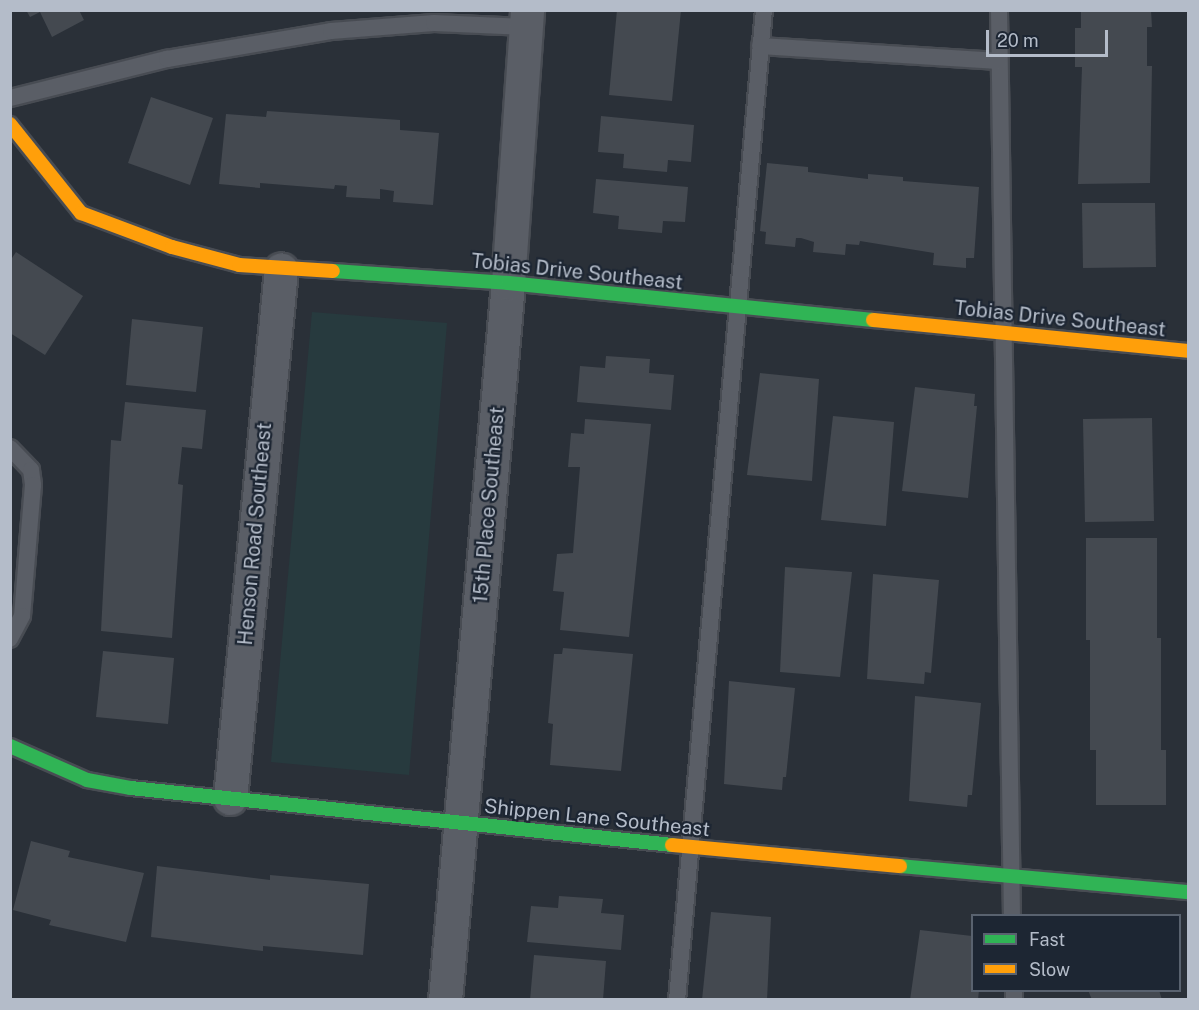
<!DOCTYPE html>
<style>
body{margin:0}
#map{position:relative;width:1199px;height:1010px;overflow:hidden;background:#2a3038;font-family:"Public Sans",sans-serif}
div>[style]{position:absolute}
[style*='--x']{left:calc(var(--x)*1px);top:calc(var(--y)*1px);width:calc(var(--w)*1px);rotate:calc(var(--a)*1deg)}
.green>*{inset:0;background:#273a3e}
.building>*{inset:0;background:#444950}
.roads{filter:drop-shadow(2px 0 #484c53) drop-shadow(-2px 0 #484c53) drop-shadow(0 2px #484c53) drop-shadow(0 -2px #484c53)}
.lane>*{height:16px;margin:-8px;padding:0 8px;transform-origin:8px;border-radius:8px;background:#5a5e66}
.street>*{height:33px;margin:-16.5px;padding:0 16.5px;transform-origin:16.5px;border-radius:16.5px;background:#5a5e66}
.fast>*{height:14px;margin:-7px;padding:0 7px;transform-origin:7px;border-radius:7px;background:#30b455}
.slow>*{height:14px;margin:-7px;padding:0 7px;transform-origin:7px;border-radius:7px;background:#ff9f0a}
span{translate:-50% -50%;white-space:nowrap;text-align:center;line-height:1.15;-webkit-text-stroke:4.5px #1d2633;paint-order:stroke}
.street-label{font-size:20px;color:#b4bcc9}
.frame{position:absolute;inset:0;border:12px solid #b4bcc9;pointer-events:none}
.legend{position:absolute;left:971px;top:914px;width:210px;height:78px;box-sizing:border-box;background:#1d2633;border:2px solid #59626f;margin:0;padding:8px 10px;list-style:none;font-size:18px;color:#b4bcc9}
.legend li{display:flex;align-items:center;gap:12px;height:30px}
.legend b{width:30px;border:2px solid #59626f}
.scale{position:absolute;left:986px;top:30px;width:122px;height:27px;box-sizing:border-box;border:3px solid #b4bcc9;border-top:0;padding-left:8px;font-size:18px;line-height:21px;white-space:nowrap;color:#b4bcc9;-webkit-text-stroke:4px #1d2633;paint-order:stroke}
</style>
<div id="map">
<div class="green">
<i style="clip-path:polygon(312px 312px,447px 323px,409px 775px,271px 762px)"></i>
</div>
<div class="building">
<i style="clip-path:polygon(26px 10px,79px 10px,84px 20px,52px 37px,40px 12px,30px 17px)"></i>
<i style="clip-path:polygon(617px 10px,681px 10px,672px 101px,609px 95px)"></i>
<i style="clip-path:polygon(1081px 10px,1151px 10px,1152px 27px,1147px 27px,1147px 66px,1152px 66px,1150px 183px,1078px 184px,1082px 67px,1075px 67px,1075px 28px,1081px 28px)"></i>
<i style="clip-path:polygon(151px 97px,213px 118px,190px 185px,128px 163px)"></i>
<i style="clip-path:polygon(267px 111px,400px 120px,400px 130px,439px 133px,433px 205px,393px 202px,394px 191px,380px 189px,380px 199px,346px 197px,347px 186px,335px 185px,334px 189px,260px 183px,260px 188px,219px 184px,226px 114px,266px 117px)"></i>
<i style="clip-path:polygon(601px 116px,694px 125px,691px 162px,668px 160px,667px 172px,623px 168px,624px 154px,598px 152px)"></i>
<i style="clip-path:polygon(767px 163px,808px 167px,808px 172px,868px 179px,868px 174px,903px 177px,903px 181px,979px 187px,974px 258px,966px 258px,966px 268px,933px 265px,934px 253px,860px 241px,859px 245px,846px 244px,845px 255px,813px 252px,814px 242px,801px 238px,796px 238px,795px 247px,765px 244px,766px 232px,760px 231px)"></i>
<i style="clip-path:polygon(596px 179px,688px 187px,685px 222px,663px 221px,662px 233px,618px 229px,619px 216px,593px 213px)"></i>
<i style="clip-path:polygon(1082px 203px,1155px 203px,1156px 267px,1083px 268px)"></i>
<i style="clip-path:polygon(16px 252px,83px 296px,45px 355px,10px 333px,10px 261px)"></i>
<i style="clip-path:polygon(132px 319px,203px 327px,196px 392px,126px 385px)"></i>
<i style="clip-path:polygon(606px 356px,650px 359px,649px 373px,674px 375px,671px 410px,577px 402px,580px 366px,605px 368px)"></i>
<i style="clip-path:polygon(760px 373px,819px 379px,812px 481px,747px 475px)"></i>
<i style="clip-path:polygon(915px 387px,975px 394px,974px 406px,977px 406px,968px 498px,902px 491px)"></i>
<i style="clip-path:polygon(125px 402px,206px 410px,202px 449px,182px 447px,178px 484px,183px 485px,172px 638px,101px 631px,111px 440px,121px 441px)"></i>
<i style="clip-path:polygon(833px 416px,894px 422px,886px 526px,821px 520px)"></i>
<i style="clip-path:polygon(1152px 418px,1154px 521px,1085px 522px,1083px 419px)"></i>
<i style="clip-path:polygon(585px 419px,651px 424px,629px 637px,560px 630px,564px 592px,553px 591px,557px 554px,573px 553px,580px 467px,568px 467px,571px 433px,584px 434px)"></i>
<i style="clip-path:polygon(1086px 538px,1157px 538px,1157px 638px,1161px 638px,1161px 750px,1166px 750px,1166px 805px,1096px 805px,1096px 750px,1090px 750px,1090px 640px,1086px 640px)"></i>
<i style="clip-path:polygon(785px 567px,852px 572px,840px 677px,780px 672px)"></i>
<i style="clip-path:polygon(873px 574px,939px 580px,931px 673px,925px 672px,924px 684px,867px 679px)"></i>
<i style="clip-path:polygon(563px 648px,633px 654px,621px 771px,550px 765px,553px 724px,548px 723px,554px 654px,562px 654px)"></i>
<i style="clip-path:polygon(103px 651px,174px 658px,168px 724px,96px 717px)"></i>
<i style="clip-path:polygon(729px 681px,795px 688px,786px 777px,783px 777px,782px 790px,724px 784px)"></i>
<i style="clip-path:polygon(915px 696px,981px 703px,972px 795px,968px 795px,967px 807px,909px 801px)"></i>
<i style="clip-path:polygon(31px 841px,70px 851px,68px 857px,144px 873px,126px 942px,49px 925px,51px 920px,13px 910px)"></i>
<i style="clip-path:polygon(157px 866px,270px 880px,270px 875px,369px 884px,363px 955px,263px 946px,263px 951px,151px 937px)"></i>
<i style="clip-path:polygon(559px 896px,603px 899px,601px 913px,624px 915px,621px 950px,527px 942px,531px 906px,558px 908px)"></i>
<i style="clip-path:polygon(711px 912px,771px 917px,767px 1000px,702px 1000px)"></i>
<i style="clip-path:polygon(920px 930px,972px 936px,972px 990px,979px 990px,978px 1000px,910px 1000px)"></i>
<i style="clip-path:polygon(534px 955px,606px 961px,603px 1000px,530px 1000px)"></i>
<i style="clip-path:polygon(1088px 990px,1159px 990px,1162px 1000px,1092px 1000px)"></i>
</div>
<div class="roads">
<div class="lane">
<i style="--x:999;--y:10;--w:906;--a:89.18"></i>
<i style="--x:760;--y:46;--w:239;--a:3.6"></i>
<i style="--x:10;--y:98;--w:162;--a:-14"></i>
<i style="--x:167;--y:59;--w:166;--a:-9.7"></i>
<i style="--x:331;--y:31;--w:103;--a:-4.4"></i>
<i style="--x:434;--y:23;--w:92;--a:2.5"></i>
<i style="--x:10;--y:448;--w:30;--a:46"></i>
<i style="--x:31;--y:470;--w:15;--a:82"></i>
<i style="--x:33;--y:485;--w:131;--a:94.8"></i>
<i style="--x:22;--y:616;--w:26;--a:118"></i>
<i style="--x:1014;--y:990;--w:10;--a:90"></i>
<i style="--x:677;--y:1000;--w:994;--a:-84.98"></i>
</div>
<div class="street">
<i style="--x:230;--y:798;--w:531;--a:-84.49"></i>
<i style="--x:445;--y:1000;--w:720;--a:-84.98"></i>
<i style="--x:508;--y:283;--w:274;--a:-86"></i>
</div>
<div class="fast">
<i style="--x:333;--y:271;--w:175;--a:3.9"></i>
<i style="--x:508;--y:283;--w:367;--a:5.8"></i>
<i style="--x:10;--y:746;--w:84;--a:23.8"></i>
<i style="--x:87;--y:780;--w:45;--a:10.3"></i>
<i style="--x:131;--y:788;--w:544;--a:6.01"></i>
<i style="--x:900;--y:866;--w:289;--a:5.2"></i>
</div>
<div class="slow">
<i style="--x:10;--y:124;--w:114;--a:51.4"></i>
<i style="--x:81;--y:213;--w:97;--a:20.5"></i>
<i style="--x:172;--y:247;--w:69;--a:15"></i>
<i style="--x:239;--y:265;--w:94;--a:3.7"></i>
<i style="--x:873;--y:320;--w:317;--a:5.6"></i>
<i style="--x:672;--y:845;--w:229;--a:5.3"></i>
</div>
</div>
<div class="street-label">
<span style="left:577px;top:272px;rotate:6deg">Tobias Drive Southeast</span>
<span style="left:1060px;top:319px;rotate:6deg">Tobias Drive Southeast</span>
<span style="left:489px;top:505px;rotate:-85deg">15th Place Southeast</span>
<span style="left:255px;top:534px;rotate:-85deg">Henson Road Southeast</span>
<span style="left:597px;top:818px;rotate:6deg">Shippen Lane Southeast</span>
</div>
<div class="frame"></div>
<ul class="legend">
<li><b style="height:8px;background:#30b455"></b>Fast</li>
<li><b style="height:8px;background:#ff9f0a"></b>Slow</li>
</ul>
<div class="scale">20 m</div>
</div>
